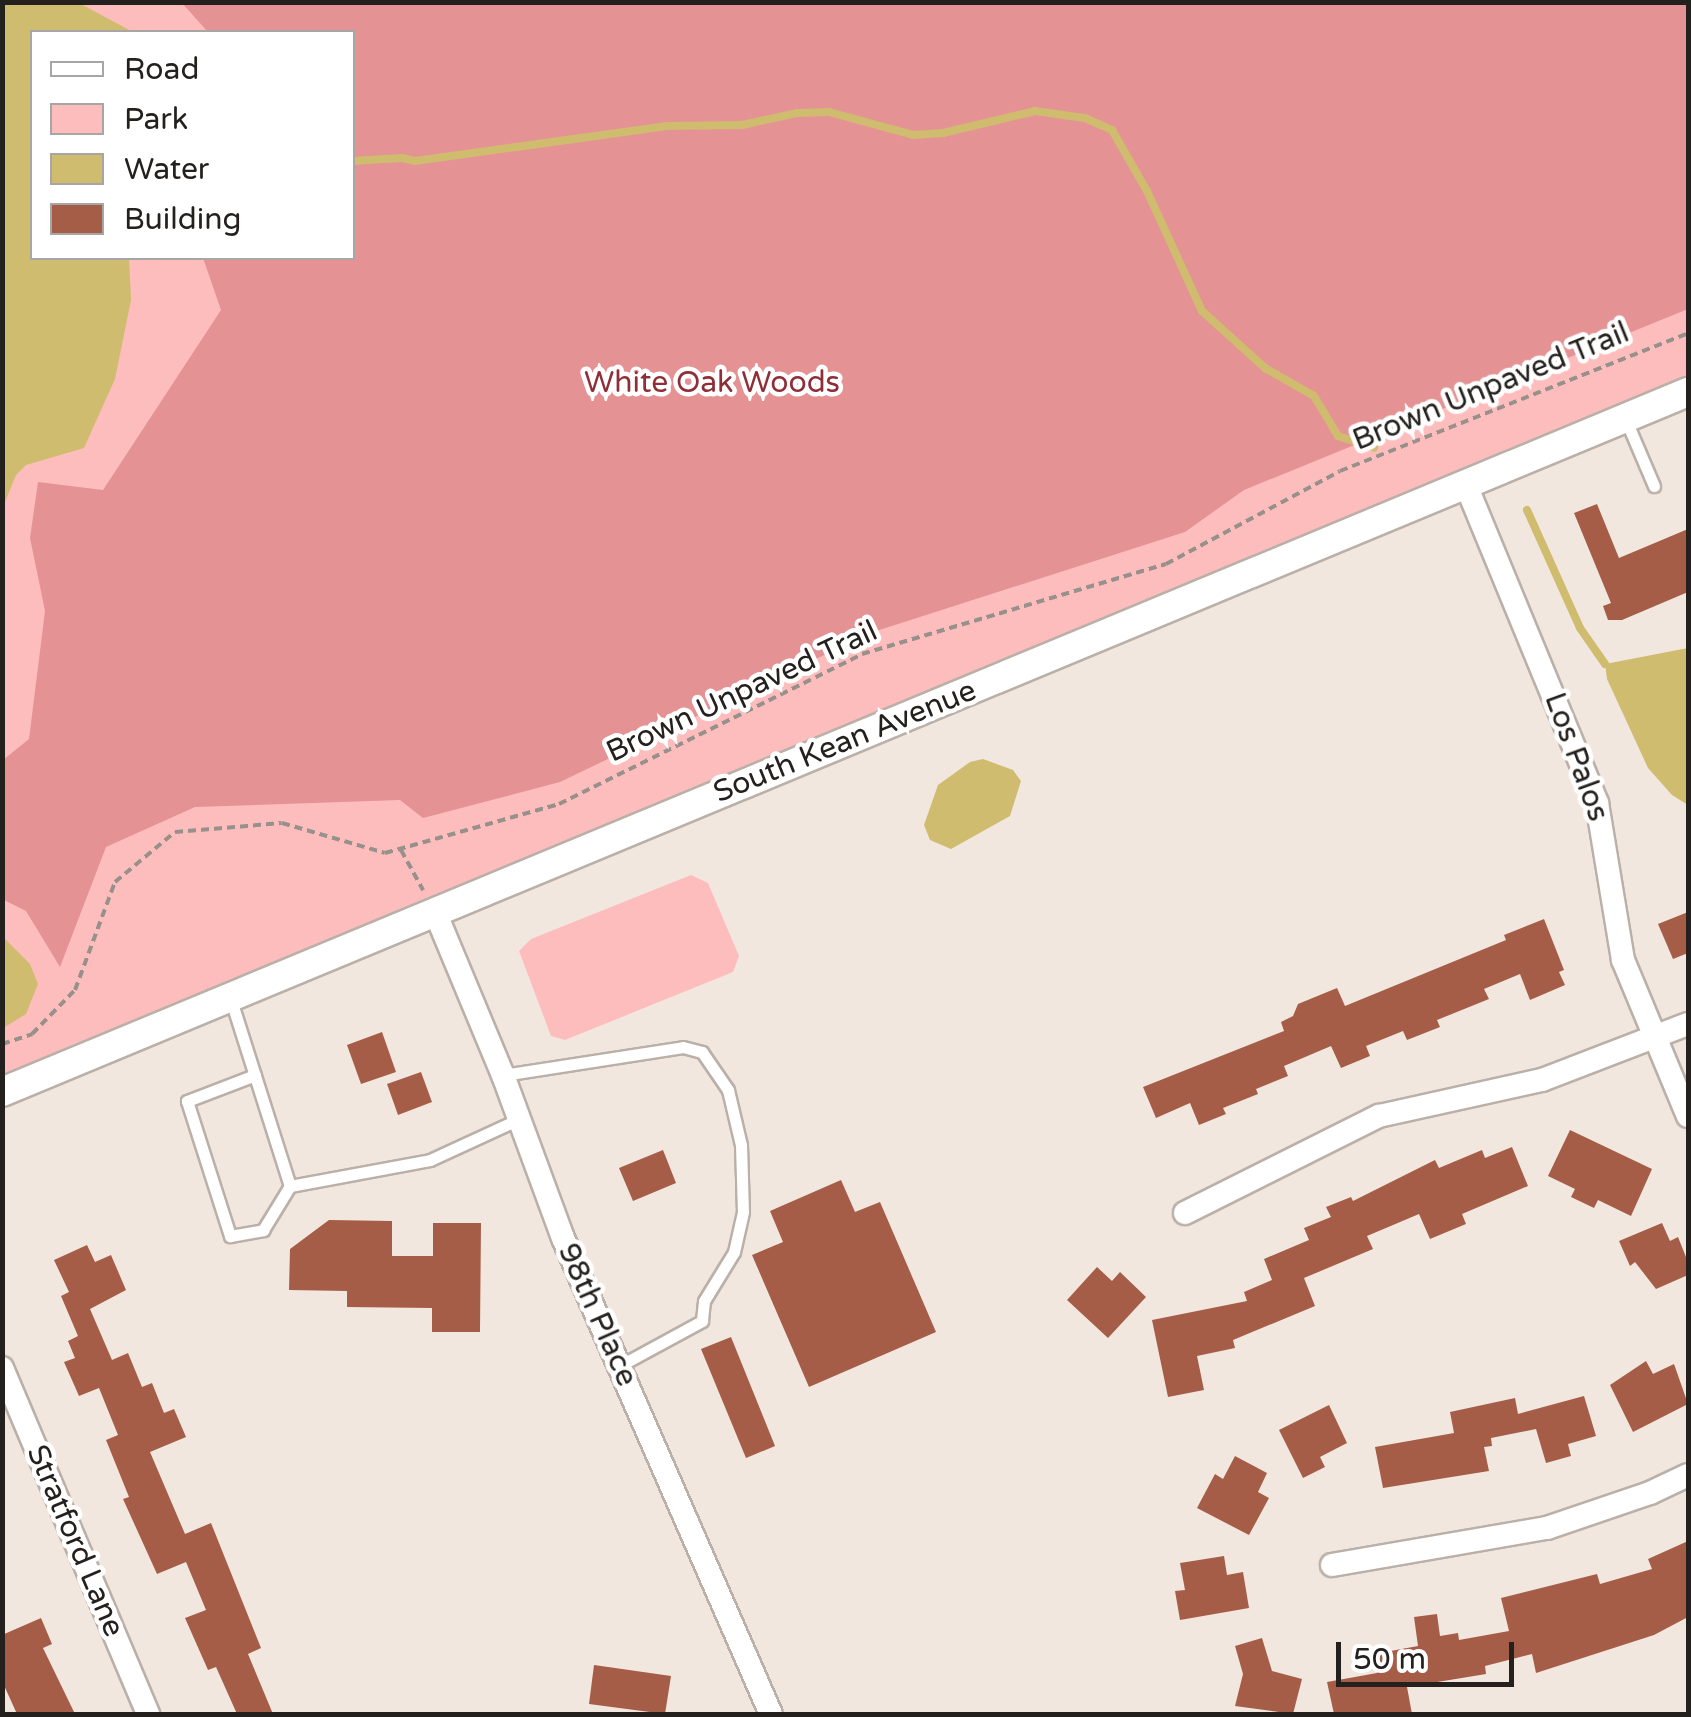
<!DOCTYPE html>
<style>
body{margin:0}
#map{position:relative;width:1691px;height:1717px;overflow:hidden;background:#f2e7df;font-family:"Varela Round",sans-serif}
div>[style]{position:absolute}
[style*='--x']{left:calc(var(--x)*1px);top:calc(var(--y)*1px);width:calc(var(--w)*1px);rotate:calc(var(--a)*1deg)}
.green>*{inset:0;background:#febdbd}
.forest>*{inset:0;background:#e49293}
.water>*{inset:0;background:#cfbc6f}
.stream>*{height:8px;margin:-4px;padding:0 4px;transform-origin:4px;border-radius:4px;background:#cfbc6f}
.building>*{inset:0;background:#a55d47}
.path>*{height:4px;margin-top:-2px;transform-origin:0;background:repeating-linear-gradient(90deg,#98908b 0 8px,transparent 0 13px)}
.roads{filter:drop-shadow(2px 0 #bab0a8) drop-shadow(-2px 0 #bab0a8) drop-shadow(0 2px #bab0a8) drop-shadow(0 -2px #bab0a8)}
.service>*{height:11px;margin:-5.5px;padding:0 5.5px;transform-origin:5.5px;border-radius:5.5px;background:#fff}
.minor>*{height:22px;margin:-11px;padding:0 11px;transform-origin:11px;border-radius:11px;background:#fff}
.tertiary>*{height:28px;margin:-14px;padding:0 14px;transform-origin:14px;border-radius:14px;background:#fff}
span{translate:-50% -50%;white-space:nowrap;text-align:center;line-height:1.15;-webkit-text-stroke:9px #fff;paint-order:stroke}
.park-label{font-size:30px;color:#8f2e37}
.street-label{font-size:30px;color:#24201d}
.frame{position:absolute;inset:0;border:5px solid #24201d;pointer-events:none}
.legend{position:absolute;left:30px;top:30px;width:325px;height:230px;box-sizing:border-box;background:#fff;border:2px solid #a7a6a5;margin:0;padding:12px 18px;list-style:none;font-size:30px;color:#24201d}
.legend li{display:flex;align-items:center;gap:20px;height:50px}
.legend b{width:50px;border:2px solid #a7a6a5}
.scale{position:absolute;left:1336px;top:1642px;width:178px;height:45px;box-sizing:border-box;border:5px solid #24201d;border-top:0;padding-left:12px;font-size:30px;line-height:35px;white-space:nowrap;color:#24201d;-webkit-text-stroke:8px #fff;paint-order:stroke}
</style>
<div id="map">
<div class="green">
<i style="clip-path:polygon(evenodd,3px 3px,1688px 3px,1688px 392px,3px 1089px,3px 3px,32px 32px,352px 32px,352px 258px,32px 258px,32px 32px)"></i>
<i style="clip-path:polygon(691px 875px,708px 883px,739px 956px,733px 972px,565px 1040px,551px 1036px,519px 951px,531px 939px)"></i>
</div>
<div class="forest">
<i style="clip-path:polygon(182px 3px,1688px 3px,1688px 309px,1244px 490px,1185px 532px,870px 633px,560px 782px,423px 818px,400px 800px,195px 807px,106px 847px,60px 967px,26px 911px,2px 899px,3px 760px,29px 739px,45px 611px,30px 538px,38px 482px,103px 490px,221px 310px,203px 258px,352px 258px,352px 32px,208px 32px)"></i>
</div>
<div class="water">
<i style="clip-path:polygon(3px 2px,79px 3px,133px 32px,32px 32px,32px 258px,129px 258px,131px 300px,115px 379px,84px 448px,26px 465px,16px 475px,3px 507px)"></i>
<i style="clip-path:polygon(1688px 648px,1688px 805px,1672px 795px,1648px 768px,1607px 679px,1605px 664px)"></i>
<i style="clip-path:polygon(983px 759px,1013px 770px,1021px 781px,1010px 816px,951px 849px,930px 840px,924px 825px,938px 785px,970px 762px)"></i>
<i style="clip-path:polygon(3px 937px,30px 964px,38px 984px,26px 1014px,3px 1028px)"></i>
</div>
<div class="stream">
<i style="--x:352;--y:161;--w:50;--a:-3.4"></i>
<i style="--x:402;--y:158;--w:13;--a:13"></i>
<i style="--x:415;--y:161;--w:253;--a:-7.9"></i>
<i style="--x:666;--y:126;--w:76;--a:-0.8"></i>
<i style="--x:742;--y:125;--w:56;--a:-12.3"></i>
<i style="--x:797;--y:113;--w:32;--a:-2"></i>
<i style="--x:829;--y:112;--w:87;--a:15.3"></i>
<i style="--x:913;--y:135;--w:30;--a:-4"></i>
<i style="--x:943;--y:133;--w:95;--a:-13.4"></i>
<i style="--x:1035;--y:111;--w:50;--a:8"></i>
<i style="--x:1085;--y:118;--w:30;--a:24"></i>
<i style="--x:1112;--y:130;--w:70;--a:60.2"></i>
<i style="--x:1147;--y:191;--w:132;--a:65.4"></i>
<i style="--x:1202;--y:311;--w:85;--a:42.1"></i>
<i style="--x:1265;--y:368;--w:56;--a:29.7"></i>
<i style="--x:1314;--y:396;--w:47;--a:59"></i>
<i style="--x:1338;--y:436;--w:38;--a:18"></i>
<i style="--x:1527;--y:510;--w:129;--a:65.8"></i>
<i style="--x:1580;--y:628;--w:44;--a:55.2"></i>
</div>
<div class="building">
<i style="clip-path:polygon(1597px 504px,1619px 558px,1688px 529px,1688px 592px,1622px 620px,1608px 620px,1603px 606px,1611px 603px,1574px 513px)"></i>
<i style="clip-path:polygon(1688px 912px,1688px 953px,1673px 959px,1658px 924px)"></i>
<i style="clip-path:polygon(1544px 919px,1564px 970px,1559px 972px,1565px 985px,1530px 1000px,1520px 974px,1484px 989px,1489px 999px,1437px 1020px,1440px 1027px,1407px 1040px,1403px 1031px,1366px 1046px,1370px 1056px,1341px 1068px,1331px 1046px,1284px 1066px,1288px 1076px,1256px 1089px,1258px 1094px,1223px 1108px,1226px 1114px,1199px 1125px,1190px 1103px,1156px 1118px,1143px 1087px,1284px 1031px,1281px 1022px,1293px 1016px,1298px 1004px,1337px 988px,1345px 1006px,1506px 940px,1504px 935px)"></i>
<i style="clip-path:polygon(382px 1032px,396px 1072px,361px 1084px,347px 1045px)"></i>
<i style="clip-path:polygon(421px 1072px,432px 1102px,398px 1115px,387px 1084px)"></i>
<i style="clip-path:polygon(1570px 1130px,1652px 1169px,1631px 1216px,1598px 1200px,1594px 1208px,1571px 1197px,1575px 1189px,1548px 1176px)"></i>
<i style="clip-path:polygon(1512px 1147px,1528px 1186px,1462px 1214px,1466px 1224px,1430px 1239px,1419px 1214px,1367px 1236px,1373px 1249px,1304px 1278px,1315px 1306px,1233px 1340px,1235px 1348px,1197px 1356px,1204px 1390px,1168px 1397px,1152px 1320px,1247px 1301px,1244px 1292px,1272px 1280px,1264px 1259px,1309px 1240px,1304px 1228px,1331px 1217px,1326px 1207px,1351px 1197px,1353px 1201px,1435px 1160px,1439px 1168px,1482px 1150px,1485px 1158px)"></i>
<i style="clip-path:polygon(663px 1150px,676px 1183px,633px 1201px,619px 1168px)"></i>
<i style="clip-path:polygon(841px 1180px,855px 1212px,880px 1202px,936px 1332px,809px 1387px,752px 1255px,783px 1242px,770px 1211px)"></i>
<i style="clip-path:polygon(329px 1220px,392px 1221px,392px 1256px,433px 1256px,433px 1223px,481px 1223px,480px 1332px,432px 1332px,432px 1308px,347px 1307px,347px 1291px,289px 1290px,290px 1249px)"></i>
<i style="clip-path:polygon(1662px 1223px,1670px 1241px,1678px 1237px,1688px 1262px,1688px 1275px,1656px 1289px,1635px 1262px,1630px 1266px,1619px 1241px)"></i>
<i style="clip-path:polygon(87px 1245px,95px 1262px,111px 1255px,126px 1290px,90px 1309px,112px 1360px,128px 1353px,142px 1387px,152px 1383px,164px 1413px,174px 1409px,186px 1437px,150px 1452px,185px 1534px,211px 1523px,261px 1648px,248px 1654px,273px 1714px,237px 1714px,216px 1667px,208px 1670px,185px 1618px,206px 1610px,186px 1562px,157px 1574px,123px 1499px,129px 1497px,106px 1440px,118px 1435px,99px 1388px,79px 1396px,64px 1362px,75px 1358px,68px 1341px,78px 1336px,61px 1296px,69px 1292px,54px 1260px)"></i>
<i style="clip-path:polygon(1097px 1267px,1112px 1281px,1120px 1272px,1146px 1297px,1108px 1338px,1067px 1300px)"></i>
<i style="clip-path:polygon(731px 1337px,775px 1446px,746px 1458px,701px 1349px)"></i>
<i style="clip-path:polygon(1646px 1361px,1653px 1374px,1674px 1364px,1688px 1404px,1633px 1432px,1610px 1385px)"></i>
<i style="clip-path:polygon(1584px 1396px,1596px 1436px,1568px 1444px,1571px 1456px,1546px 1463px,1536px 1429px,1491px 1438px,1492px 1446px,1484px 1447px,1489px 1471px,1383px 1488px,1375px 1447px,1454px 1433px,1450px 1412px,1515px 1398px,1518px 1414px)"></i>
<i style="clip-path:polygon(1329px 1405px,1347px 1443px,1320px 1457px,1325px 1467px,1303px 1478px,1279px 1430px)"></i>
<i style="clip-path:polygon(1235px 1456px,1267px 1473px,1258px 1492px,1269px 1498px,1249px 1535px,1197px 1508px,1215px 1474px,1223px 1479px)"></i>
<i style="clip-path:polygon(1688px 1541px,1688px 1617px,1654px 1635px,1536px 1673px,1532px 1654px,1485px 1666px,1486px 1674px,1407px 1687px,1412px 1714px,1334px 1714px,1327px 1682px,1377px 1673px,1374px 1654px,1418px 1646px,1414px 1617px,1437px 1614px,1440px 1636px,1458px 1633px,1459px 1640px,1509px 1631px,1501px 1598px,1597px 1574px,1600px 1584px,1652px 1569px,1648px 1559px)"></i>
<i style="clip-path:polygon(1224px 1556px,1227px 1575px,1243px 1572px,1249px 1608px,1180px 1620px,1175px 1591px,1185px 1590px,1180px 1563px)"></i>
<i style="clip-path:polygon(41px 1618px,52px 1644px,43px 1648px,75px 1714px,17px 1714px,2px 1681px,2px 1635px)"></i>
<i style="clip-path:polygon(1262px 1638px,1272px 1671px,1302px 1679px,1293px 1714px,1235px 1706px,1243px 1674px,1235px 1646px)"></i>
<i style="clip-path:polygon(594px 1665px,671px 1676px,665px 1714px,589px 1704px)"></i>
</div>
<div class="path">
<i style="--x:401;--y:850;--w:46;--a:61.2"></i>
<i style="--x:2;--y:1044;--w:32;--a:-18"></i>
<i style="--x:32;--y:1034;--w:62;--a:-45.7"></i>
<i style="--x:75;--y:990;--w:115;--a:-69.7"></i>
<i style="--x:115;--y:882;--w:78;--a:-39.8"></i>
<i style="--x:175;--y:832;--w:107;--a:-4.8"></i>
<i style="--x:282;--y:823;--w:107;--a:16.2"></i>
<i style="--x:385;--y:853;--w:181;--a:-15.7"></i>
<i style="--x:559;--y:804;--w:338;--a:-26.3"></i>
<i style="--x:862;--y:654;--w:317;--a:-16.5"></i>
<i style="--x:1166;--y:564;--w:197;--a:-28.1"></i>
<i style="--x:1340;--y:471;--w:374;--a:-21.6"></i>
</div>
<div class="roads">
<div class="service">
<i style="--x:1625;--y:418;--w:74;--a:66.9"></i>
<i style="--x:230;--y:997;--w:198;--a:72.4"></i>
<i style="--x:290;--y:1186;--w:142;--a:-10.5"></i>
<i style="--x:430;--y:1160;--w:98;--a:-24.7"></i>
<i style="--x:255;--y:1075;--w:73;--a:159.1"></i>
<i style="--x:187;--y:1101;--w:142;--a:72.3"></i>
<i style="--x:230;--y:1236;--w:34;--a:-10"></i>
<i style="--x:263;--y:1230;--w:52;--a:-58.5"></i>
<i style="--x:503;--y:1075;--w:182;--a:-8.8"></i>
<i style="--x:683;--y:1047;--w:20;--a:15"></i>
<i style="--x:702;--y:1052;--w:46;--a:55.6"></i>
<i style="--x:728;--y:1090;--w:57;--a:76.7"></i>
<i style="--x:741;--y:1145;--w:67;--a:88.3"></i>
<i style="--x:743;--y:1212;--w:41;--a:102.7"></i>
<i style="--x:734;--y:1252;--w:57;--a:121.5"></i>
<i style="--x:704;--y:1301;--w:20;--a:96"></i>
<i style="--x:702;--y:1321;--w:94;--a:151.5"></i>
</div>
<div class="minor">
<i style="--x:1466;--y:485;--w:344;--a:67.6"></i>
<i style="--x:1597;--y:803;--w:159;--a:80.6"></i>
<i style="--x:1623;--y:960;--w:169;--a:67.4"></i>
<i style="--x:435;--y:912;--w:177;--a:67.4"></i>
<i style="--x:503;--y:1075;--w:174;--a:69.8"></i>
<i style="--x:563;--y:1238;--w:519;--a:66.4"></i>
<i style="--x:1185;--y:1213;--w:217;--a:-26.6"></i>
<i style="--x:1379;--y:1116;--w:167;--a:-12.5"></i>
<i style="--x:1542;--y:1080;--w:156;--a:-21"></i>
<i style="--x:2;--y:1368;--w:376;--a:67.1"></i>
<i style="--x:1332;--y:1565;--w:218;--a:-9.8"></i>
<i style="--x:1547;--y:1528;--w:109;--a:-18.8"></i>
<i style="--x:1650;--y:1493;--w:42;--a:-25.3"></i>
</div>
<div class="tertiary">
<i style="--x:2;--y:1092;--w:1826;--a:-22.55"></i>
</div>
</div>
<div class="park-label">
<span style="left:712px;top:383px">White Oak Woods</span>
</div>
<div class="street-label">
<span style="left:1491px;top:387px;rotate:-22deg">Brown Unpaved Trail</span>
<span style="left:742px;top:692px;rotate:-25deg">Brown Unpaved Trail</span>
<span style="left:845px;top:742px;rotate:-22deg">South Kean Avenue</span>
<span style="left:1576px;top:757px;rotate:70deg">Los Palos</span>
<span style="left:597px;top:1315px;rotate:66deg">98th Place</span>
<span style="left:75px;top:1541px;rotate:67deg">Stratford Lane</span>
</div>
<div class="frame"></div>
<ul class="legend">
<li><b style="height:12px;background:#fff"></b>Road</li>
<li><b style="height:28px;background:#febdbd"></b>Park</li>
<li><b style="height:28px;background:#cfbc6f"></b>Water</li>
<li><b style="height:28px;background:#a55d47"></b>Building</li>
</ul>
<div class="scale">50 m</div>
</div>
